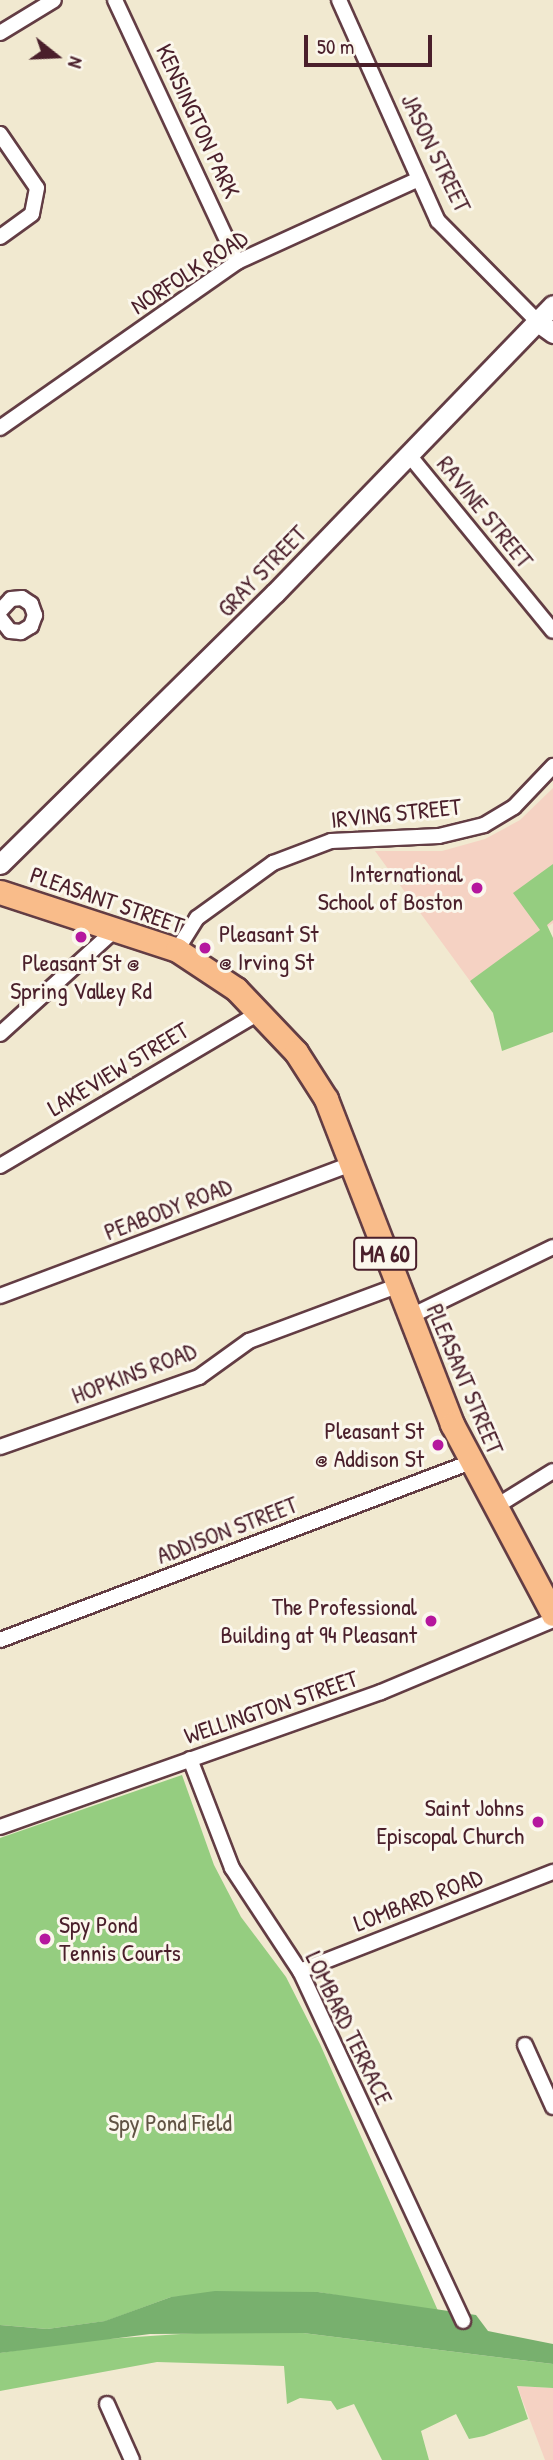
<!DOCTYPE html>
<style>
body{margin:0}
#map{position:relative;width:553px;height:2460px;overflow:hidden;background:#f1e9d0;font-family:"Patrick Hand",sans-serif}
div>[style]{position:absolute}
[style*='--x']{left:calc(var(--x)*1px);top:calc(var(--y)*1px);width:calc(var(--w)*1px);rotate:calc(var(--a)*1deg)}
.built>*{inset:0;background:#f5d2c3}
.green>*{inset:0;background:#95cd80}
.forest>*{inset:0;background:#78b06e}
.roads{filter:drop-shadow(2px 0 #633d44) drop-shadow(-2px 0 #633d44) drop-shadow(0 2px #633d44) drop-shadow(0 -2px #633d44)}
.minor>*{height:14px;margin:-7px;padding:0 7px;transform-origin:7px;border-radius:7px;background:#fff}
.tertiary>*{height:19px;margin:-9.5px;padding:0 9.5px;transform-origin:9.5px;border-radius:9.5px;background:#fff}
.primary>*{height:23px;margin:-11.5px;padding:0 11.5px;transform-origin:11.5px;border-radius:11.5px;background:#f9bc8a}
.dots>*{width:19px;height:19px;translate:-50% -50%;box-sizing:border-box;border:4px solid #fbf7ec;border-radius:50%}
span{translate:-50% -50%;white-space:nowrap;text-align:center;line-height:1.15;-webkit-text-stroke:6px #fbf7ec;paint-order:stroke}
.shield-label span{padding:2px 5px;background:#fbf7ec;border:2px solid;border-radius:5px;-webkit-text-stroke-width:0}
.shield-label{font-size:23px;color:#4a1f2b;font-weight:700}
.street-label{font-size:24px;color:#4a1f2b}
.poi-label{font-size:24px;color:#4a1f2b}
.right{translate:-100% -50%;text-align:right}
.left{translate:0 -50%;text-align:left}
.park-label{font-size:24px;color:#605344}
.north{position:absolute;left:21px;top:21px;width:70px;height:70px;-webkit-text-stroke:5px #fbf7ec;paint-order:stroke;rotate:108deg;font-size:19px;font-weight:700;line-height:28px;text-align:center;color:#4a1f2b}
.north::after{content:'';display:block;margin:auto;width:24px;height:32px;background:#4a1f2b;clip-path:polygon(50% 0,100% 100%,50% 72%,0 100%)}
.scale{position:absolute;left:304px;top:35px;width:128px;height:32px;box-sizing:border-box;border:4px solid #4a1f2b;border-top:0;padding-left:9px;font-size:21px;line-height:24px;white-space:nowrap;color:#4a1f2b;-webkit-text-stroke:5px #fbf7ec;paint-order:stroke}
</style>
<div id="map">
<div class="built">
<i style="clip-path:polygon(553px 788px,553px 923px,470px 981px,375px 851px,442px 851px,485px 839px,520px 820px)"></i>
<i style="clip-path:polygon(517px 2386px,553px 2388px,553px 2460px,545px 2460px)"></i>
</div>
<div class="green">
<i style="clip-path:polygon(553px 864px,553px 920px,547px 925px,553px 938px,553px 1032px,502px 1051px,493px 1013px,470px 981px,540px 930px,513px 893px)"></i>
<i style="clip-path:polygon(182px 1775px,214px 1865px,241px 1917px,286px 1977px,320px 2044px,439px 2313px,318px 2292px,171px 2297px,106px 2321px,47px 2329px,0 2325px,0 1838px)"></i>
<i style="clip-path:polygon(211px 2332px,303px 2333px,553px 2364px,553px 2388px,517px 2386px,528px 2419px,484px 2436px,469px 2439px,456px 2414px,421px 2431px,429px 2460px,382px 2460px,354px 2404px,337px 2410px,331px 2401px,300px 2398px,287px 2404px,284px 2366px,157px 2362px,0 2391px,0 2353px,75px 2341px)"></i>
</div>
<div class="forest">
<i style="clip-path:polygon(215px 2291px,318px 2292px,476px 2315px,488px 2331px,553px 2344px,553px 2364px,303px 2333px,150px 2334px,0 2353px,0 2325px,47px 2329px,105px 2321px,171px 2297px)"></i>
</div>
<div class="roads">
<div class="minor">
<i style="--x:115;--y:0;--w:289;--a:65"></i>
<i style="--x:339;--y:0;--w:242;--a:65.9"></i>
<i style="--x:438;--y:221;--w:142;--a:45.3"></i>
<i style="--x:0;--y:33;--w:63;--a:-31.4"></i>
<i style="--x:0;--y:134;--w:65;--a:55.6"></i>
<i style="--x:37;--y:188;--w:26;--a:101"></i>
<i style="--x:32;--y:214;--w:39;--a:144"></i>
<i style="--x:0;--y:428;--w:289;--a:-35"></i>
<i style="--x:237;--y:262;--w:198;--a:-24.5"></i>
<i style="--x:409;--y:455;--w:227;--a:50.7"></i>
<i style="--x:0;--y:611;--w:16;--a:-47"></i>
<i style="--x:11;--y:599;--w:11;--a:-5"></i>
<i style="--x:22;--y:598;--w:11;--a:34"></i>
<i style="--x:31;--y:604;--w:12;--a:70"></i>
<i style="--x:35;--y:615;--w:12;--a:110"></i>
<i style="--x:31;--y:626;--w:12;--a:149"></i>
<i style="--x:21;--y:632;--w:11;--a:-175"></i>
<i style="--x:10;--y:631;--w:16;--a:-128"></i>
<i style="--x:177;--y:950;--w:38;--a:-58"></i>
<i style="--x:197;--y:918;--w:94;--a:-35.9"></i>
<i style="--x:273;--y:863;--w:62;--a:-20.8"></i>
<i style="--x:331;--y:841;--w:108;--a:-2.7"></i>
<i style="--x:439;--y:836;--w:46;--a:-13.7"></i>
<i style="--x:484;--y:825;--w:35;--a:-31"></i>
<i style="--x:514;--y:807;--w:57;--a:-46.4"></i>
<i style="--x:0;--y:1034;--w:159;--a:-42.2"></i>
<i style="--x:0;--y:1166;--w:302;--a:-30.6"></i>
<i style="--x:0;--y:1296;--w:375;--a:-20.6"></i>
<i style="--x:409;--y:1317;--w:160;--a:-25.9"></i>
<i style="--x:0;--y:1447;--w:211;--a:-19.4"></i>
<i style="--x:199;--y:1377;--w:62;--a:-35.8"></i>
<i style="--x:249;--y:1341;--w:158;--a:-20.4"></i>
<i style="--x:495;--y:1507;--w:68;--a:-31.8"></i>
<i style="--x:0;--y:1640;--w:504;--a:-20.7"></i>
<i style="--x:190;--y:1759;--w:117;--a:68.9"></i>
<i style="--x:232;--y:1868;--w:123;--a:56.6"></i>
<i style="--x:300;--y:1971;--w:386;--a:65"></i>
<i style="--x:0;--y:1827;--w:404;--a:-19.5"></i>
<i style="--x:381;--y:1692;--w:186;--a:-22.7"></i>
<i style="--x:300;--y:1971;--w:272;--a:-21.4"></i>
<i style="--x:525;--y:2045;--w:68;--a:65.7"></i>
<i style="--x:107;--y:2404;--w:61;--a:65.9"></i>
</div>
<div class="tertiary">
<i style="--x:538;--y:322;--w:19;--a:36"></i>
<i style="--x:0;--y:864;--w:386;--a:-44.6"></i>
<i style="--x:275;--y:593;--w:400;--a:-46"></i>
</div>
<div class="primary">
<i style="--x:0;--y:892;--w:186;--a:18.1"></i>
<i style="--x:177;--y:950;--w:71;--a:33.5"></i>
<i style="--x:236;--y:989;--w:87;--a:46.4"></i>
<i style="--x:296;--y:1052;--w:56;--a:57.4"></i>
<i style="--x:326;--y:1099;--w:349;--a:68.8"></i>
<i style="--x:452;--y:1424;--w:215;--a:62"></i>
</div>
</div>
<div class="dots">
<i style="left:477px;top:888px;background:#b5179e"></i>
<i style="left:81px;top:937px;background:#b5179e"></i>
<i style="left:205px;top:948px;background:#b5179e"></i>
<i style="left:438px;top:1445px;background:#b5179e"></i>
<i style="left:431px;top:1621px;background:#b5179e"></i>
<i style="left:538px;top:1822px;background:#b5179e"></i>
<i style="left:45px;top:1939px;background:#b5179e"></i>
</div>
<div class="shield-label">
<span style="left:385px;top:1254px">MA 60</span>
</div>
<div class="street-label">
<span style="left:198px;top:121px;rotate:65deg">KENSINGTON PARK</span>
<span style="left:436px;top:153px;rotate:64deg">JASON STREET</span>
<span style="left:189px;top:272px;rotate:-33deg">NORFOLK ROAD</span>
<span style="left:485px;top:512px;rotate:51deg">RAVINE STREET</span>
<span style="left:262px;top:571px;rotate:-46deg">GRAY STREET</span>
<span style="left:396px;top:813px;rotate:-6deg">IRVING STREET</span>
<span style="left:107px;top:900px;rotate:19deg">PLEASANT STREET</span>
<span style="left:118px;top:1069px;rotate:-31deg">LAKEVIEW STREET</span>
<span style="left:168px;top:1209px;rotate:-21deg">PEABODY ROAD</span>
<span style="left:134px;top:1373px;rotate:-21deg">HOPKINS ROAD</span>
<span style="left:465px;top:1379px;rotate:67deg">PLEASANT STREET</span>
<span style="left:227px;top:1530px;rotate:-21deg">ADDISON STREET</span>
<span style="left:271px;top:1707px;rotate:-19deg">WELLINGTON STREET</span>
<span style="left:418px;top:1900px;rotate:-21deg">LOMBARD ROAD</span>
<span style="left:349px;top:2028px;rotate:64deg">LOMBARD TERRACE</span>
</div>
<div class="poi-label">
<span class="right" style="left:463px;top:888px">International<br>School of Boston</span>
<span class="left" style="left:219px;top:948px">Pleasant St<br>@ Irving St</span>
<span style="left:81px;top:977px">Pleasant St @<br>Spring Valley Rd</span>
<span class="right" style="left:424px;top:1445px">Pleasant St<br>@ Addison St</span>
<span class="right" style="left:417px;top:1621px">The Professional<br>Building at 94 Pleasant</span>
<span class="right" style="left:524px;top:1822px">Saint Johns<br>Episcopal Church</span>
<span class="left" style="left:59px;top:1939px">Spy Pond<br>Tennis Courts</span>
</div>
<div class="park-label">
<span style="left:170px;top:2123px">Spy Pond Field</span>
</div>
<div class="north">N</div>
<div class="scale">50 m</div>
</div>
